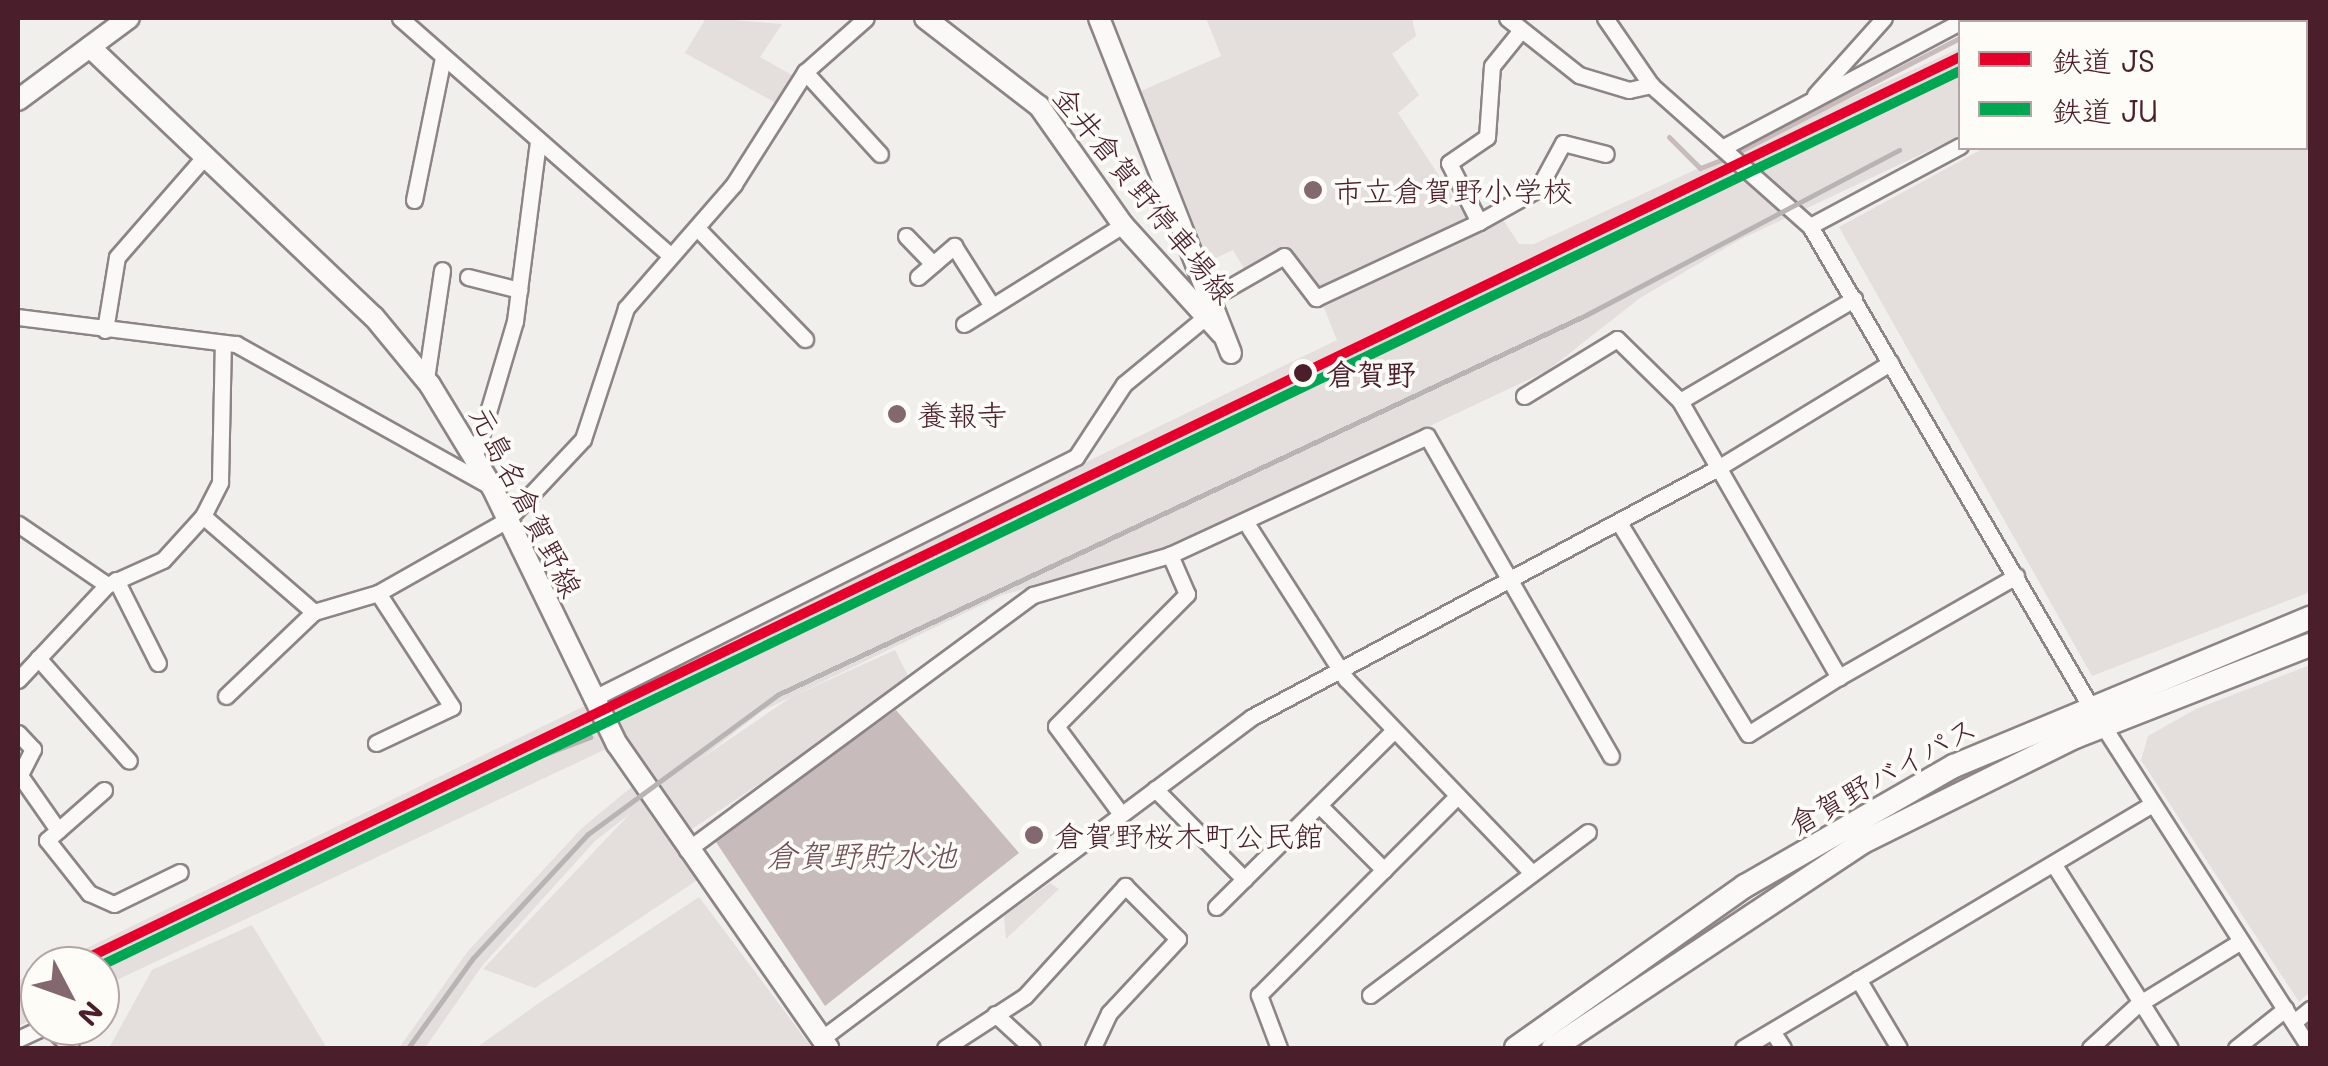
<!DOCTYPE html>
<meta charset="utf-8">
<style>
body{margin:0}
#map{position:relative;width:2328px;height:1066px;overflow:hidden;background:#f1efec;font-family:Mali,"Klee One",sans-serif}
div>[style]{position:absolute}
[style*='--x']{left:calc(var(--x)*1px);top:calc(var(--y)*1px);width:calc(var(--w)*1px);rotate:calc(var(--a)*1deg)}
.built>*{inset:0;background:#e4dedd}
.green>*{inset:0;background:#e4dedc}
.water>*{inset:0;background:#c8bbbb}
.stream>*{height:5px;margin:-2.5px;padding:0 2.5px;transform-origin:2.5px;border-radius:2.5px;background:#c8bbbb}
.roads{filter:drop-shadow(2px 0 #8d8485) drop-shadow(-2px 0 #8d8485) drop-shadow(0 2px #8d8485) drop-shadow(0 -2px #8d8485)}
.minor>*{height:15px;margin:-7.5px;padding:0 7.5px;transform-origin:7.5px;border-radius:7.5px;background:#faf9f7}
.major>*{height:20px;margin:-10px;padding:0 10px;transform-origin:10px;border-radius:10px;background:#faf9f7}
.highway>*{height:22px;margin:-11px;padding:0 11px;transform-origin:11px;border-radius:11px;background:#faf9f7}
.rail>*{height:5px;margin:-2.5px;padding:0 2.5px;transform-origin:2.5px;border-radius:2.5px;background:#b9b4b4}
.rail-1>*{height:10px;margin:-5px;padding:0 5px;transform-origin:5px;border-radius:5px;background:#e4002b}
.rail-2>*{height:10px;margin:-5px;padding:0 5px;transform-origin:5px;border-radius:5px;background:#00a651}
.dots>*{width:28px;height:28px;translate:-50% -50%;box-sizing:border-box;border:5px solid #fdfcf7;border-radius:50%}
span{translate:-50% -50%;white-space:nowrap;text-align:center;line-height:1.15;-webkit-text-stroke:8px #fdfcf7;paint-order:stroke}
.poi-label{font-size:30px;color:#4a1f2b}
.left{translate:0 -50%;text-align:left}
.street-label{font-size:30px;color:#4a1f2b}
.stop-label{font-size:30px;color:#4a1f2b;font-weight:700}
.water-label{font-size:32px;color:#704e56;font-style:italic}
.frame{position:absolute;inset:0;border:20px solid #4a1f2b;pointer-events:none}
.legend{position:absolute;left:1958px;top:20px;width:350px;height:130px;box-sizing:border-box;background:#fdfcf7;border:2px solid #b5a4a5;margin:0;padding:12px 18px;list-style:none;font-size:30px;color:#4a1f2b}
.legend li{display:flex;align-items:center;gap:20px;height:50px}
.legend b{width:50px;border:2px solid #b5a4a5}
.north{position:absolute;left:20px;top:946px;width:100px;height:100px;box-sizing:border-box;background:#fdfcf7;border:2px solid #b5a4a5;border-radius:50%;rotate:131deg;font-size:28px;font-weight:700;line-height:40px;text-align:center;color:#4a1f2b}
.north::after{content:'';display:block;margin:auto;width:35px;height:45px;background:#84686f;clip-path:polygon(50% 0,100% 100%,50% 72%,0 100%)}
</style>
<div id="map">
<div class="built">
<i style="clip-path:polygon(1206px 18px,1412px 18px,1416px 36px,1392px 54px,1419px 95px,1398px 113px,1468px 220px,1318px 291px,1284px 250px,1246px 272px,1233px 250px,1209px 261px,1141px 91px,1221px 56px)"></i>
<i style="clip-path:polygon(2204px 18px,2310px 18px,2310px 592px,2092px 676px,1839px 227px,1984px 148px,2306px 148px,2306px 22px,2194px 22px)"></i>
<i style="clip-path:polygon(1960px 48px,1960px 136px,1739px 240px,1640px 298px,1547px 371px,1162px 552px,1002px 595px,762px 711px,595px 841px,482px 966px,425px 1048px,399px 1048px,468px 951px,582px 828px,640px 780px,625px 740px,100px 988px,100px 966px,50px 966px,1337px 340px,1322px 303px,1502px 218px,1519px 244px,1534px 244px)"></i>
<i style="clip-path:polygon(895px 650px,911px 682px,686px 833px,655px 790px,793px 696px)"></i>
<i style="clip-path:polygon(2310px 665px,2310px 992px,2299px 1002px,2141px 760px,2148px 736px,2196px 709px)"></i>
<i style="clip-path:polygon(643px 800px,699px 879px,535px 988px,483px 969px)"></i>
<i style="clip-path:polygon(699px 897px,812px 1048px,476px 1048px,539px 1003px)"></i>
<i style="clip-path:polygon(252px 925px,327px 1048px,109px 1048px,152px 970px)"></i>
<i style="clip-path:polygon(40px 970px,40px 1016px,18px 1026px,18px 981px)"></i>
</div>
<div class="green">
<i style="clip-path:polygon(706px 18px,782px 24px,760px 57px,792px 75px,776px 103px,685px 53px)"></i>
<i style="clip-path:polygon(1050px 883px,1059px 889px,1006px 939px,1004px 916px)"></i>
</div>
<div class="water">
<i style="clip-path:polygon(896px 710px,1019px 853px,825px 1006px,714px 839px)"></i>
</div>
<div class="stream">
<i style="--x:1987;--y:22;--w:10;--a:-24"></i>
<i style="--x:1669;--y:137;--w:44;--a:45"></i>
<i style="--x:1700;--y:168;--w:28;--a:-21"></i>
<i style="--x:1736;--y:153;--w:252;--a:-27.2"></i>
</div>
<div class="roads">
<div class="minor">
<i style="--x:400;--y:18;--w:359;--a:41.3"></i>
<i style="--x:1507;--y:18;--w:92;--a:38.4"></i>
<i style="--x:1579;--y:75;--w:52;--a:16.7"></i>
<i style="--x:1629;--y:90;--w:23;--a:-13"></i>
<i style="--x:1605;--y:18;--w:81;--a:55.5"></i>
<i style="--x:1651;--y:85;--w:213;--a:41.6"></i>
<i style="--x:1810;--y:226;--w:553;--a:59.73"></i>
<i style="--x:2089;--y:704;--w:409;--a:57.3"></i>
<i style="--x:2175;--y:22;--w:12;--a:-20"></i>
<i style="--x:805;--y:72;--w:111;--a:47.6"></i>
<i style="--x:1815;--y:95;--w:103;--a:-48.1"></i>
<i style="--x:1722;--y:148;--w:278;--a:-27.9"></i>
<i style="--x:414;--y:200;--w:145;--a:-78.5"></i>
<i style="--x:1479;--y:222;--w:68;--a:-29.2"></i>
<i style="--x:1538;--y:189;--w:52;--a:-61.5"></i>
<i style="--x:1563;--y:143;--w:44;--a:14.3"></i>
<i style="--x:1810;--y:226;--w:170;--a:-28.1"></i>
<i style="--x:697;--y:228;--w:155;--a:45.8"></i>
<i style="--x:906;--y:236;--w:39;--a:46"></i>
<i style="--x:468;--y:277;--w:53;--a:14.3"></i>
<i style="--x:918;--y:277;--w:48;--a:-40.7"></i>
<i style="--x:954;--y:246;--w:71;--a:57.7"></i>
<i style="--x:1209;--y:299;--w:86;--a:-29.8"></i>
<i style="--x:1284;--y:256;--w:53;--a:52.7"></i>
<i style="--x:1316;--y:298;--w:180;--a:-25"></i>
<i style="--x:1479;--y:222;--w:66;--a:-117"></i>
<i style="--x:1449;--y:163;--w:46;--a:-34.4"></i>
<i style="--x:1487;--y:137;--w:71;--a:-86"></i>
<i style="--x:1492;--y:66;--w:46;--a:-51.1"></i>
<i style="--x:18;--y:317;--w:220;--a:7.1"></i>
<i style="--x:236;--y:344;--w:293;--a:29.2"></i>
<i style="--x:964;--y:324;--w:187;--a:-31.9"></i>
<i style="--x:105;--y:330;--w:74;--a:-80.7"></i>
<i style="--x:117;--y:257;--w:135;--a:-48.9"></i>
<i style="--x:426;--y:379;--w:110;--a:-81.6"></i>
<i style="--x:1524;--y:396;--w:109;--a:-31.5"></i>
<i style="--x:1617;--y:339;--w:88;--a:44.5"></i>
<i style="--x:1680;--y:401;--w:319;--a:60.1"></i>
<i style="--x:1839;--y:677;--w:107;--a:147.9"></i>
<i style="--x:1748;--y:734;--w:247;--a:-121.4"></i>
<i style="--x:1680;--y:401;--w:202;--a:-30.4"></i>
<i style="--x:475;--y:456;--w:141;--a:-73.5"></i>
<i style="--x:515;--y:321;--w:180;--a:-82.7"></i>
<i style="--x:203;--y:516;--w:38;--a:-63"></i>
<i style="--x:220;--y:482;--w:139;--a:-88.8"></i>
<i style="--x:1245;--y:521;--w:188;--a:57.4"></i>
<i style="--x:1346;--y:679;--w:267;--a:46.2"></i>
<i style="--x:18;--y:524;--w:108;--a:34.4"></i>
<i style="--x:116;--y:580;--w:93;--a:63.2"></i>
<i style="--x:38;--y:658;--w:137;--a:48.5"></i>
<i style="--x:1839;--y:677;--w:204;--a:-29.7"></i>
<i style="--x:18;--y:680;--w:130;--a:-46.9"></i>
<i style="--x:107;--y:585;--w:61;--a:-24.1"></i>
<i style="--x:163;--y:560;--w:59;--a:-47.7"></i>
<i style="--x:203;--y:516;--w:147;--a:40.9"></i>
<i style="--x:314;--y:612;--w:67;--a:-16.5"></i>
<i style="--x:378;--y:593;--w:148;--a:-29.5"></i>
<i style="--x:507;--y:520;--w:111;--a:-46.8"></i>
<i style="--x:583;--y:439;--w:138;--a:-71.8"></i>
<i style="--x:626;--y:308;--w:164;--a:-48.9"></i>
<i style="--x:734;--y:184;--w:133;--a:-57.6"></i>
<i style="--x:805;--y:72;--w:81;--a:-41.5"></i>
<i style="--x:226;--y:696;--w:122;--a:-43.7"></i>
<i style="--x:592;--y:699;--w:541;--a:-26.57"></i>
<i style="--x:1076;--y:457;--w:87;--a:-56.7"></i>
<i style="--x:1124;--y:384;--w:101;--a:-39.4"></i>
<i style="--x:18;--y:733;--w:22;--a:47"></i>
<i style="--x:33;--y:749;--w:34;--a:117"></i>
<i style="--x:376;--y:743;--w:84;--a:-25.3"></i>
<i style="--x:452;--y:707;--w:136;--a:-123"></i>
<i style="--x:21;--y:777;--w:65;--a:55.1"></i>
<i style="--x:1155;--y:789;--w:127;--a:45.3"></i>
<i style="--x:104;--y:790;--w:76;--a:138.7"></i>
<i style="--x:47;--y:840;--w:68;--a:51.6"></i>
<i style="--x:89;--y:893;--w:27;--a:24"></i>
<i style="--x:114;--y:904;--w:73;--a:-25.9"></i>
<i style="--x:1319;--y:805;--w:92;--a:45"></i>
<i style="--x:1121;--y:814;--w:109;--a:-126.5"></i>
<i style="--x:1056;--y:726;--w:186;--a:-45.2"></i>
<i style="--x:1187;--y:594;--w:43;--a:-113.6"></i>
<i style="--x:687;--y:850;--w:430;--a:-36.4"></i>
<i style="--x:1033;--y:595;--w:143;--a:-16.3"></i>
<i style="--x:1170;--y:555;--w:283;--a:-24.8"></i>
<i style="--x:1427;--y:436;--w:369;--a:60.1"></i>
<i style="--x:2056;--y:868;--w:213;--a:57.7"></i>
<i style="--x:1216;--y:907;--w:251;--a:-44.8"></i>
<i style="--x:1858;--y:979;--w:80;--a:59.3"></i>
<i style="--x:1370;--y:995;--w:272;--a:-36.8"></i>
<i style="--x:995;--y:1014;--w:50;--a:42.6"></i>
<i style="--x:2294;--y:1022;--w:21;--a:-39"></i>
<i style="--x:49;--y:1026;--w:31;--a:45"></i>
<i style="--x:1772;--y:1031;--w:20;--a:57"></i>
<i style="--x:18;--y:1039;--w:31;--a:-25"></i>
<i style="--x:821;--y:1039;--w:538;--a:-36.76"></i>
<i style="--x:1252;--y:717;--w:528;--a:-28.12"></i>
<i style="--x:1718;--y:468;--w:202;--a:-31.4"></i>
<i style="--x:945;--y:1048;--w:95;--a:-33"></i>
<i style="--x:1025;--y:996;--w:149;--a:-47.7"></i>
<i style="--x:1125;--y:886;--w:75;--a:45"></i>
<i style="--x:1178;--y:939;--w:101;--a:133"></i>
<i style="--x:1109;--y:1013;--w:38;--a:115"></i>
<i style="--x:1279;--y:1048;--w:57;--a:-110.7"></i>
<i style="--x:1259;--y:995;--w:281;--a:-45.1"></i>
<i style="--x:1743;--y:1048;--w:476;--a:-30.8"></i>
<i style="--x:2090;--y:1048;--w:64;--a:-42.5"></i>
<i style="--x:2137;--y:1005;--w:122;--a:-31.6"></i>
<i style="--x:2236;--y:1048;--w:63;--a:-38.5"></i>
</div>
<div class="major">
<i style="--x:925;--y:18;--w:144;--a:37.7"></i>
<i style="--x:1039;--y:106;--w:146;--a:54.8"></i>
<i style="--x:1123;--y:225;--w:147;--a:47.8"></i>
<i style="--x:1099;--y:18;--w:360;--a:68.5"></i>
<i style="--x:90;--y:47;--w:392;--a:43.6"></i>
<i style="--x:374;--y:317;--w:88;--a:50.5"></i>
<i style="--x:430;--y:385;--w:119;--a:58.7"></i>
<i style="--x:492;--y:487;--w:286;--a:64.1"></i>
<i style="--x:617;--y:744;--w:370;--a:55.2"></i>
<i style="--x:18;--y:100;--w:138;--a:-36.5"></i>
</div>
<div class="highway">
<i style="--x:1516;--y:1048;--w:281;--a:-35.3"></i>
<i style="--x:1745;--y:886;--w:241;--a:-29.9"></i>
<i style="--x:1954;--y:766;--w:386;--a:-22.6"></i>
<i style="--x:1553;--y:1048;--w:370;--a:-33.6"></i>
<i style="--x:1861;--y:843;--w:239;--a:-26.4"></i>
<i style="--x:2075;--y:737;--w:252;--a:-21.4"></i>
</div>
</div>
<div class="rail">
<i style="--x:482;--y:778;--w:116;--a:-20.8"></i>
<i style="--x:408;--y:1048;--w:111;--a:-54.2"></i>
<i style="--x:473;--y:958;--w:169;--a:-47.2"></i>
<i style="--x:588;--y:834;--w:235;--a:-36.3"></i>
<i style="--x:777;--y:695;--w:894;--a:-25.16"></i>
<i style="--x:1586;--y:315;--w:354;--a:-27.8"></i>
</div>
<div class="rail-1">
<i style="--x:71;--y:966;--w:2096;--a:-25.7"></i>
</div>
<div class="rail-2">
<i style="--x:100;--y:966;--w:2064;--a:-25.7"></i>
</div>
<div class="dots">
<i style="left:1313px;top:190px;background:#84686f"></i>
<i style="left:1303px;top:373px;background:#4a1f2b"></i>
<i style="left:897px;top:414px;background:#84686f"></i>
<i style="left:1034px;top:835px;background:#84686f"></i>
</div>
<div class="poi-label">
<span class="left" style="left:1333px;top:190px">市立倉賀野小学校</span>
<span class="left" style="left:917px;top:414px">養報寺</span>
<span class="left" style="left:1054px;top:835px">倉賀野桜木町公民館</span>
</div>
<div class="street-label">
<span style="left:1145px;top:194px;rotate:51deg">金井倉賀野停車場線</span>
<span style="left:527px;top:501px;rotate:63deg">元島名倉賀野線</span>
<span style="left:1882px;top:775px;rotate:-29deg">倉賀野バイパス</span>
</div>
<div class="stop-label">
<span class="left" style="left:1326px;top:373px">倉賀野</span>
</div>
<div class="water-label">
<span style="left:861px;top:854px">倉賀野貯水池</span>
</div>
<div class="frame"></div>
<ul class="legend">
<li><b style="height:12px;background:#e4002b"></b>鉄道 JS</li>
<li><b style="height:12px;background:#00a651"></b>鉄道 JU</li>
</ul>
<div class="north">N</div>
</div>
